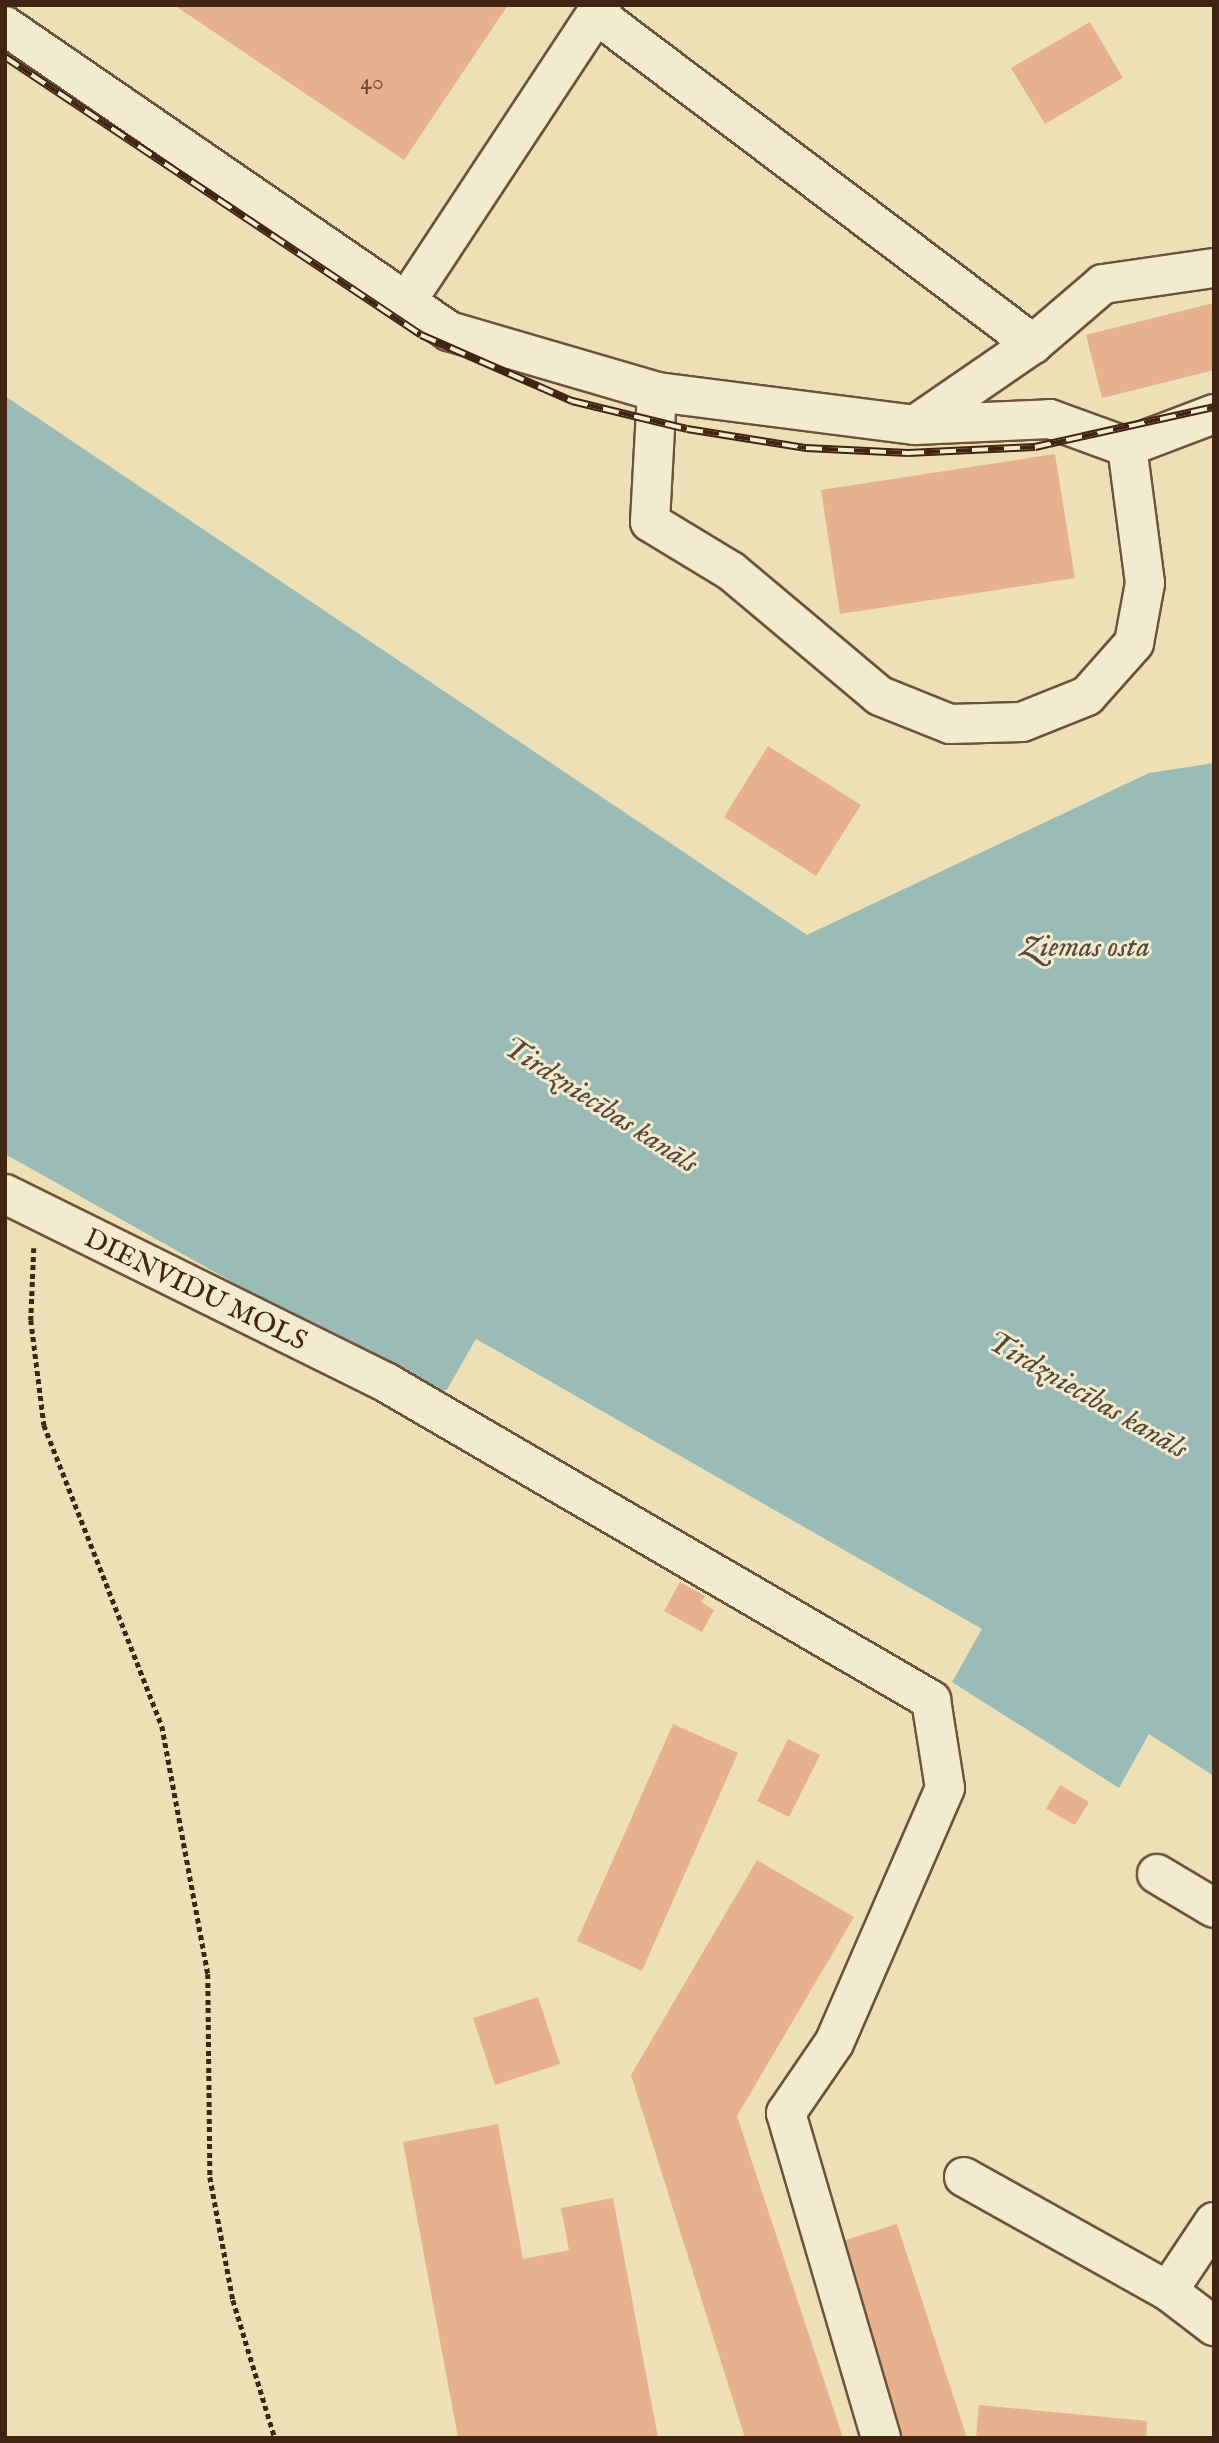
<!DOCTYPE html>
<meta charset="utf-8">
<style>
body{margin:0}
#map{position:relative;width:1219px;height:2443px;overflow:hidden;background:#ede0b7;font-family:"IM FELL English",serif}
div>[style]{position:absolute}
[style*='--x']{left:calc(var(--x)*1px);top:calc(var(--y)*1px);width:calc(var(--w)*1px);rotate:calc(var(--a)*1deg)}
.water>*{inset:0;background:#9bbbb6}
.pier>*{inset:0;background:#ede0b7}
.building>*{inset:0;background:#e8b18e}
.path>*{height:4.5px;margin-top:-2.25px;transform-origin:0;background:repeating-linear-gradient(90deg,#422412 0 5px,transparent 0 8.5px)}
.roads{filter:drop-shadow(2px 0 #6d533b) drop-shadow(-2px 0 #6d533b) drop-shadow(0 2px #6d533b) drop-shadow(0 -2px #6d533b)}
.minor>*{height:38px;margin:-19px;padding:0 19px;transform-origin:19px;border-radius:19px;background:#f3ebd0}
.rail>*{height:8px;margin-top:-4px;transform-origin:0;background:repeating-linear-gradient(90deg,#f3ebd0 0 16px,#422412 0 32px);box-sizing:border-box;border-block:2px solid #422412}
span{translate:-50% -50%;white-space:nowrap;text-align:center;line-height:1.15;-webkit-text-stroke:6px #f3ebd0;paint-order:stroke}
.number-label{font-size:24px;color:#6c4731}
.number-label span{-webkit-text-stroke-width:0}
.street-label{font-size:28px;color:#422412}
.water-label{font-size:30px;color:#584a3b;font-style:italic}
.frame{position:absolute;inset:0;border:7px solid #422412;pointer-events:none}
</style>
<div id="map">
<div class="water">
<i style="clip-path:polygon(5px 396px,807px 935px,1149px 773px,1214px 763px,1214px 1776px,1149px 1734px,1119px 1788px,952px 1682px,981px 1629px,476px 1339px,447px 1390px,427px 1392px,5px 1154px)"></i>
</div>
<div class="pier">
<i style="clip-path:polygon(5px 1154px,427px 1392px,447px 1390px,476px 1339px,982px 1629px,952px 1682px,977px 1630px,477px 1344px,450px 1392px,426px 1396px)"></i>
</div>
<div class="building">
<i style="clip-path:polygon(174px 5px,508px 5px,404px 160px)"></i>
<i style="clip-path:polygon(1090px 22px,1123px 78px,1045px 124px,1011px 68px)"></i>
<i style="clip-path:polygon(1214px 303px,1214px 370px,1102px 398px,1086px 335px)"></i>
<i style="clip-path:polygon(1055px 454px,1075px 578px,840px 614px,821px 490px)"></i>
<i style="clip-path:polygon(768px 746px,861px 805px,816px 876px,724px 817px)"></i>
<i style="clip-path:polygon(680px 1582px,705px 1596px,701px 1602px,714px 1610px,702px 1632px,664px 1611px)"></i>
<i style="clip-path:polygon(673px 1724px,738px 1753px,642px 1971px,577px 1941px)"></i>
<i style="clip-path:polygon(788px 1739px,820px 1755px,789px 1817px,757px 1801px)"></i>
<i style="clip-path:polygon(1060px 1785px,1089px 1802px,1075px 1825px,1046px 1809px)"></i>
<i style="clip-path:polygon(757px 1860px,854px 1917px,737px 2116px,843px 2438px,745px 2438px,631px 2075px)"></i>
<i style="clip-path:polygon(538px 1997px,560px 2064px,495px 2085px,473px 2018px)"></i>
<i style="clip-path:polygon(498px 2124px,523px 2259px,569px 2250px,561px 2208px,613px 2198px,658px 2438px,458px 2438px,403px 2142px)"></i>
<i style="clip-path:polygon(897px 2224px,967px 2438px,902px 2438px,839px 2242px)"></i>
<i style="clip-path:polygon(979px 2405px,1147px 2421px,1146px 2438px,976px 2438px)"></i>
</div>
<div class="path">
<i style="--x:34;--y:1248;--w:72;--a:92.4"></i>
<i style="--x:31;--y:1320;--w:106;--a:82.9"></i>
<i style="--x:44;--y:1425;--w:323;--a:68.6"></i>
<i style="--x:162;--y:1726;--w:252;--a:79.5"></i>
<i style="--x:208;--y:1974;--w:203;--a:89.4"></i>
<i style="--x:210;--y:2177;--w:125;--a:79.4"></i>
<i style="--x:233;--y:2300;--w:144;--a:73.1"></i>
</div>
<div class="roads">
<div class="minor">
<i style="--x:600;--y:17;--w:543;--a:37.06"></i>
<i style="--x:5;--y:26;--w:539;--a:34.49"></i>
<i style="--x:449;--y:331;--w:217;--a:16.3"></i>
<i style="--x:657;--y:392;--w:260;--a:7.3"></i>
<i style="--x:915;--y:425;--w:143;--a:-34.5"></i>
<i style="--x:1033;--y:344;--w:92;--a:-40.6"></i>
<i style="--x:1103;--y:284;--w:112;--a:-8.2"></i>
<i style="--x:406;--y:302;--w:356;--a:-56.6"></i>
<i style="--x:657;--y:392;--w:130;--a:93.1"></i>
<i style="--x:650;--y:522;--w:95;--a:31.2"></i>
<i style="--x:731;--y:571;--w:194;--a:40"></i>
<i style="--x:880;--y:696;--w:75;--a:21.8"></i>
<i style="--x:950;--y:724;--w:72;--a:-1.6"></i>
<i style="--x:1022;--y:722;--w:70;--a:-21.8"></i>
<i style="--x:1087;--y:696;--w:71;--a:-48.4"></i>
<i style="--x:1134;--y:643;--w:61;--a:-79.6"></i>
<i style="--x:1145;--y:583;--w:137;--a:-97.5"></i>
<i style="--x:915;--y:425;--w:135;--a:-2.5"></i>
<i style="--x:1050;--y:419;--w:82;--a:20"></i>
<i style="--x:1127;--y:447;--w:93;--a:-20.8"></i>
<i style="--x:5;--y:1194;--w:426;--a:26.3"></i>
<i style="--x:387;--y:1383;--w:630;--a:30.23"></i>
<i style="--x:931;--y:1700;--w:89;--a:81"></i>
<i style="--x:945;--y:1788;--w:278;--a:113.5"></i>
<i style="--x:834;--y:2043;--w:85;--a:124.4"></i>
<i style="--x:786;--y:2113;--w:339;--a:73.7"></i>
<i style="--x:1157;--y:1874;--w:66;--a:30.8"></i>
<i style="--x:964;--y:2177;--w:234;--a:29.2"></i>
<i style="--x:1168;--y:2291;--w:58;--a:37.3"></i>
<i style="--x:1168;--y:2291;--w:83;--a:-56.3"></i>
</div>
</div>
<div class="rail">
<i style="--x:5;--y:57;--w:500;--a:33.75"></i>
<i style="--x:421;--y:335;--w:165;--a:23.6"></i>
<i style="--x:572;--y:401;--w:118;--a:13.7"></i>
<i style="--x:687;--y:429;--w:121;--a:9.1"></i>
<i style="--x:806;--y:448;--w:102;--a:2.8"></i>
<i style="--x:908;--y:453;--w:127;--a:-2.7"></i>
<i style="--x:1035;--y:447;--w:183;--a:-12.6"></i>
</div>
<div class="number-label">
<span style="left:372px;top:83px">40</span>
</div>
<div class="street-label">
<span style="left:195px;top:1291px;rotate:26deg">DIENVIDU MOLS</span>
</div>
<div class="water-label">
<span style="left:1085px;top:948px">Ziemas osta</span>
<span style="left:600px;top:1106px;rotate:33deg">Tirdzniecības kanāls</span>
<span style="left:1087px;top:1396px;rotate:30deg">Tirdzniecības kanāls</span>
</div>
<div class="frame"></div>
</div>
